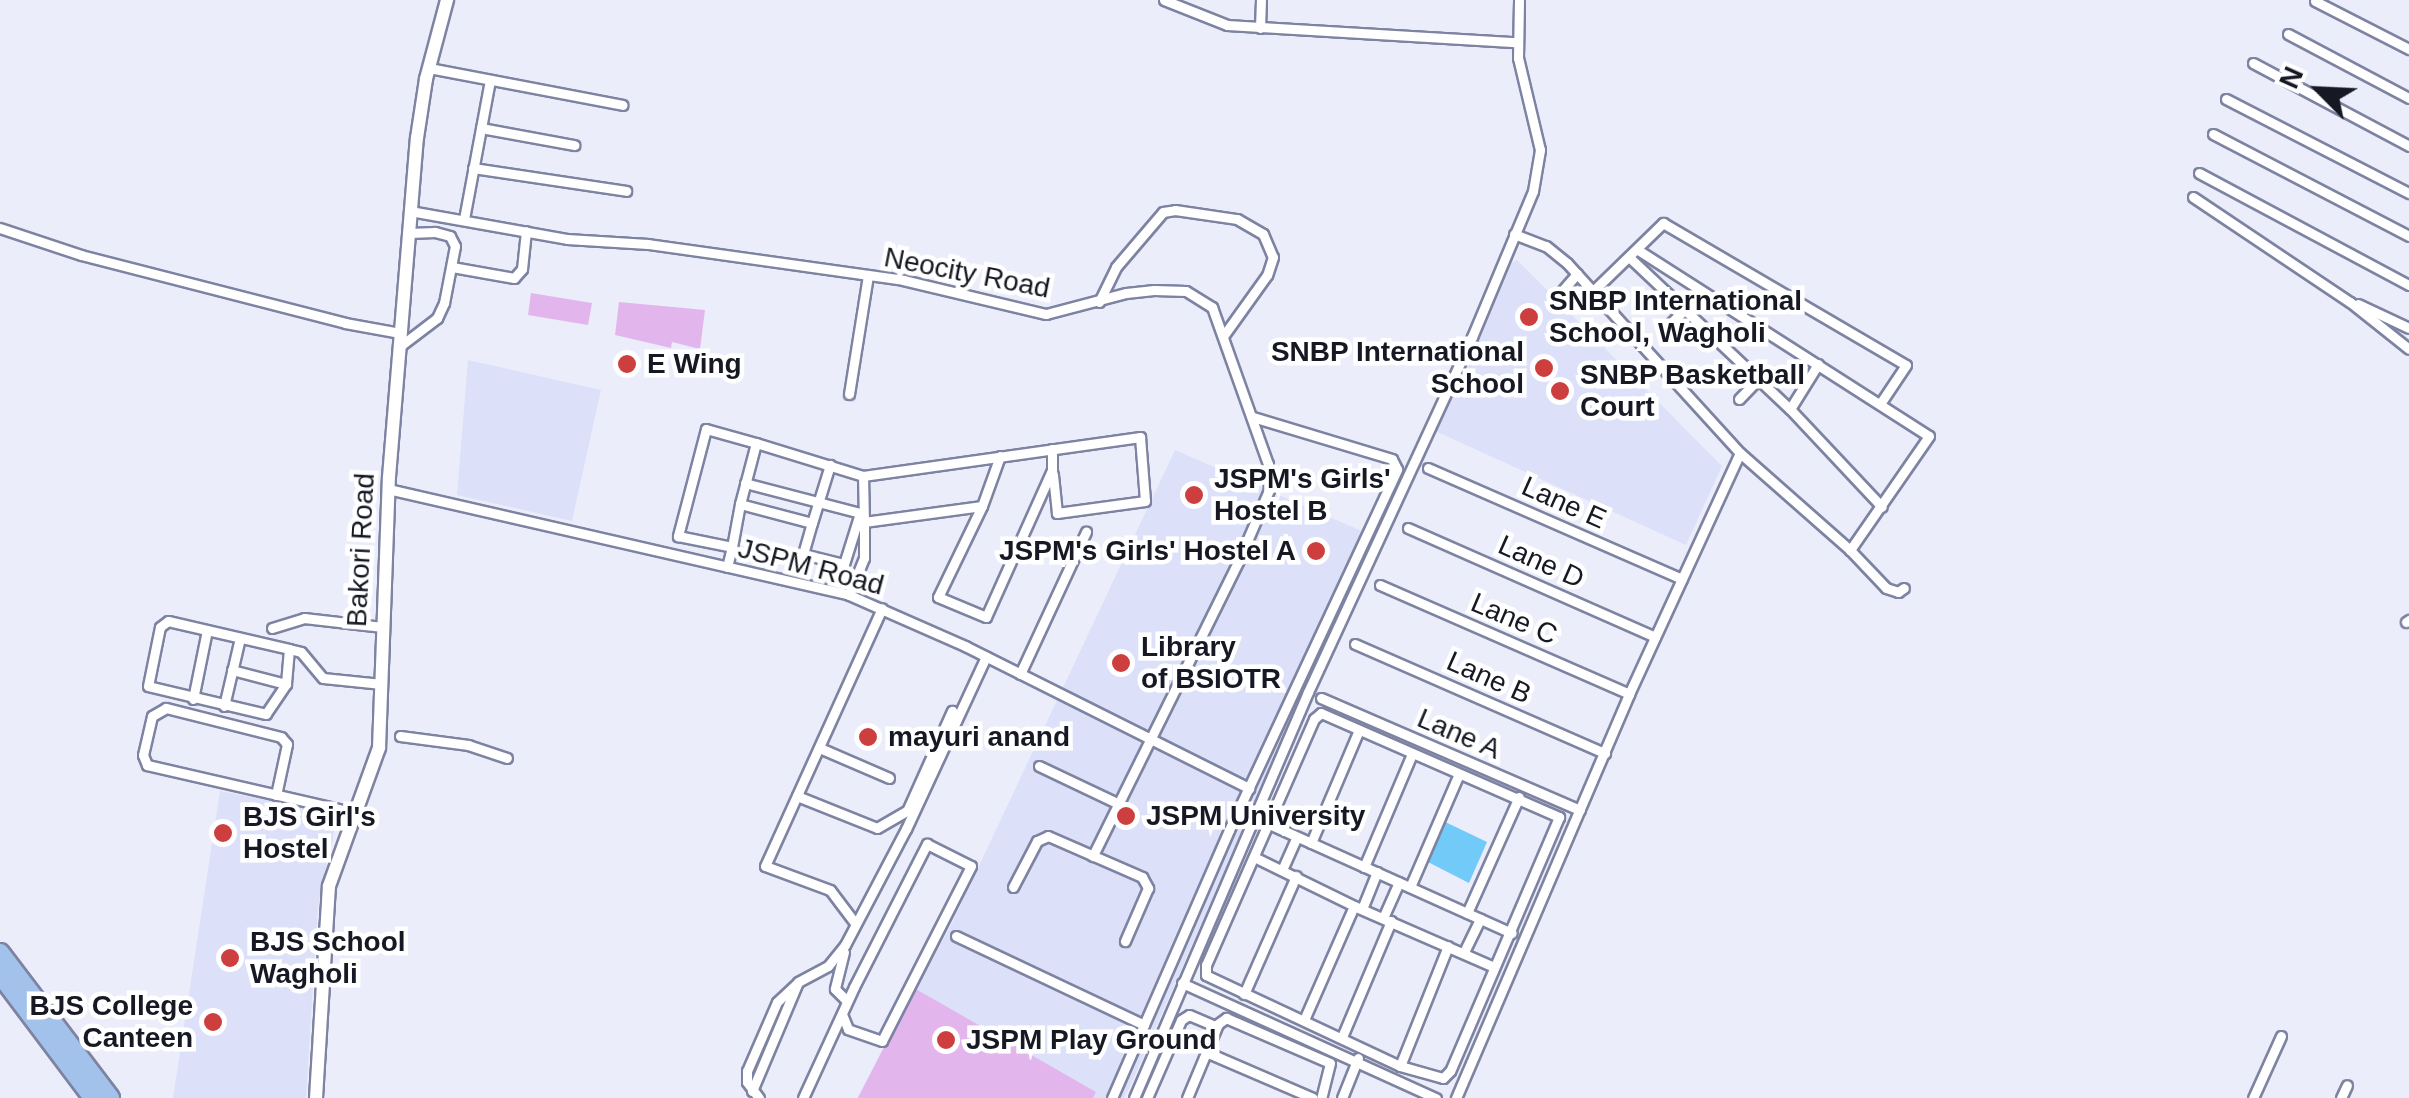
<!DOCTYPE html>
<style>
body{margin:0}
#map{position:relative;width:2409px;height:1098px;overflow:hidden;background:#ebedfb;font-family:Arial,sans-serif}
div>[style]{position:absolute}
[style*='--x']{left:calc(var(--x)*1px);top:calc(var(--y)*1px);width:calc(var(--w)*1px);rotate:calc(var(--a)*1deg)}
.built>*{inset:0;background:#dce1f9}
.green>*{inset:0;background:#e2b6ec}
.water>*{inset:0;background:#72caf9}
.roads{filter:drop-shadow(2px 0 #7d83a1) drop-shadow(-2px 0 #7d83a1) drop-shadow(0 2px #7d83a1) drop-shadow(0 -2px #7d83a1)}
.street>*{height:9px;margin:-4.5px;padding:0 4.5px;transform-origin:4.5px;border-radius:4.5px;background:#fff}
.secondary>*{height:12px;margin:-6px;padding:0 6px;transform-origin:6px;border-radius:6px;background:#fff}
.highway>*{height:18px;margin:-9px;padding:0 9px;transform-origin:9px;border-radius:9px;background:#a3c2eb}
.dots>*{width:28px;height:28px;translate:-50% -50%;box-sizing:border-box;border:5px solid #fff;border-radius:50%}
span{translate:-50% -50%;white-space:nowrap;text-align:center;line-height:1.15;-webkit-text-stroke:9px #fff;paint-order:stroke}
.street-label{font-size:28px;color:#161823}
.poi-label{font-size:28px;color:#161823;font-weight:700}
.left{translate:0 -50%;text-align:left}
.right{translate:-100% -50%;text-align:right}
.north{position:absolute;left:2269px;top:40px;width:100px;height:100px;-webkit-text-stroke:8px #fff;paint-order:stroke;rotate:294deg;font-size:28px;font-weight:700;line-height:40px;text-align:center;color:#161823}
.north::after{content:'';display:block;margin:auto;width:35px;height:45px;background:#161823;clip-path:polygon(50% 0,100% 100%,50% 72%,0 100%)}
</style>
<div id="map">
<div class="built">
<i style="clip-path:polygon(1517px 260px,1722px 466px,1686px 545px,1435px 431px,1507px 265px)"></i>
<i style="clip-path:polygon(468px 360px,601px 390px,572px 521px,457px 495px)"></i>
<i style="clip-path:polygon(1175px 450px,1371px 535px,1129px 1089px,1124px 1098px,857px 1098px,953px 921px)"></i>
<i style="clip-path:polygon(220px 791px,338px 814px,318px 906px,306px 1098px,173px 1098px)"></i>
</div>
<div class="green">
<i style="clip-path:polygon(531px 293px,592px 303px,588px 325px,528px 315px)"></i>
<i style="clip-path:polygon(619px 302px,705px 310px,700px 349px,672px 342px,671px 348px,615px 335px)"></i>
<i style="clip-path:polygon(914px 988px,1096px 1092px,1093px 1098px,858px 1098px)"></i>
</div>
<div class="water">
<i style="clip-path:polygon(1439px 819px,1487px 842px,1469px 883px,1422px 859px)"></i>
</div>
<div class="roads">
<div class="street">
<i style="--x:1164;--y:0;--w:68;--a:21.6"></i>
<i style="--x:1227;--y:25;--w:289;--a:3.4"></i>
<i style="--x:2315;--y:1;--w:106;--a:27.1"></i>
<i style="--x:1260;--y:28;--w:28;--a:-88"></i>
<i style="--x:2288;--y:34;--w:137;--a:27.9"></i>
<i style="--x:2253;--y:63;--w:177;--a:28"></i>
<i style="--x:429;--y:68;--w:197;--a:10.8"></i>
<i style="--x:2226;--y:99;--w:206;--a:27.2"></i>
<i style="--x:481;--y:128;--w:95;--a:10.4"></i>
<i style="--x:2213;--y:134;--w:221;--a:27.5"></i>
<i style="--x:473;--y:168;--w:155;--a:8.5"></i>
<i style="--x:2199;--y:173;--w:238;--a:28.1"></i>
<i style="--x:2193;--y:197;--w:189;--a:33.8"></i>
<i style="--x:2350;--y:302;--w:75;--a:38.5"></i>
<i style="--x:410;--y:211;--w:159;--a:10.1"></i>
<i style="--x:567;--y:239;--w:81;--a:3.5"></i>
<i style="--x:648;--y:244;--w:258;--a:8"></i>
<i style="--x:903;--y:280;--w:147;--a:13.4"></i>
<i style="--x:1046;--y:314;--w:83;--a:-14.7"></i>
<i style="--x:1126;--y:293;--w:28;--a:-6"></i>
<i style="--x:1154;--y:290;--w:32;--a:2"></i>
<i style="--x:1186;--y:291;--w:31;--a:32"></i>
<i style="--x:1212;--y:307;--w:167;--a:70.4"></i>
<i style="--x:1268;--y:464;--w:26;--a:88"></i>
<i style="--x:1269;--y:490;--w:78;--a:113.3"></i>
<i style="--x:1238;--y:562;--w:328;--a:116.3"></i>
<i style="--x:464;--y:219;--w:141;--a:-79.4"></i>
<i style="--x:0;--y:228;--w:85;--a:18.4"></i>
<i style="--x:81;--y:255;--w:273;--a:14.4"></i>
<i style="--x:345;--y:323;--w:56;--a:10.3"></i>
<i style="--x:1514;--y:234;--w:34;--a:21"></i>
<i style="--x:1546;--y:246;--w:27;--a:39"></i>
<i style="--x:1567;--y:263;--w:257;--a:47.7"></i>
<i style="--x:1740;--y:453;--w:147;--a:41.4"></i>
<i style="--x:1850;--y:550;--w:52;--a:46.5"></i>
<i style="--x:1886;--y:588;--w:13;--a:18"></i>
<i style="--x:1898;--y:592;--w:7;--a:-34"></i>
<i style="--x:1638;--y:250;--w:345;--a:32.6"></i>
<i style="--x:1929;--y:436;--w:139;--a:124.7"></i>
<i style="--x:1629;--y:257;--w:221;--a:43.4"></i>
<i style="--x:1790;--y:409;--w:134;--a:46.8"></i>
<i style="--x:452;--y:267;--w:63;--a:10.1"></i>
<i style="--x:514;--y:278;--w:12;--a:-48"></i>
<i style="--x:522;--y:269;--w:38;--a:-84"></i>
<i style="--x:1562;--y:291;--w:23;--a:-49"></i>
<i style="--x:1593;--y:291;--w:98;--a:-44.2"></i>
<i style="--x:1663;--y:223;--w:281;--a:30.3"></i>
<i style="--x:1906;--y:365;--w:47;--a:123.7"></i>
<i style="--x:1099;--y:302;--w:39;--a:-64"></i>
<i style="--x:1116;--y:267;--w:72;--a:-49.5"></i>
<i style="--x:1163;--y:212;--w:12;--a:-9"></i>
<i style="--x:1175;--y:210;--w:63;--a:8.3"></i>
<i style="--x:1237;--y:219;--w:30;--a:30"></i>
<i style="--x:1263;--y:234;--w:25;--a:67"></i>
<i style="--x:1273;--y:257;--w:19;--a:108"></i>
<i style="--x:1267;--y:275;--w:74;--a:125.6"></i>
<i style="--x:2358;--y:304;--w:56;--a:25.2"></i>
<i style="--x:1669;--y:325;--w:24;--a:-45"></i>
<i style="--x:399;--y:347;--w:48;--a:-37.3"></i>
<i style="--x:437;--y:318;--w:17;--a:-65"></i>
<i style="--x:444;--y:303;--w:58;--a:-79.1"></i>
<i style="--x:455;--y:246;--w:11;--a:-117"></i>
<i style="--x:450;--y:236;--w:16;--a:-165"></i>
<i style="--x:435;--y:232;--w:26;--a:178"></i>
<i style="--x:849;--y:394;--w:120;--a:-80.9"></i>
<i style="--x:1739;--y:399;--w:29;--a:-46"></i>
<i style="--x:1790;--y:409;--w:53;--a:-58.1"></i>
<i style="--x:756;--y:443;--w:112;--a:17.1"></i>
<i style="--x:1428;--y:468;--w:277;--a:23.6"></i>
<i style="--x:745;--y:483;--w:119;--a:14.6"></i>
<i style="--x:860;--y:513;--w:53;--a:107.4"></i>
<i style="--x:844;--y:564;--w:42;--a:-166.3"></i>
<i style="--x:803;--y:554;--w:32;--a:-74"></i>
<i style="--x:388;--y:489;--w:473;--a:12.9"></i>
<i style="--x:849;--y:595;--w:127;--a:23.7"></i>
<i style="--x:965;--y:646;--w:318;--a:26.6"></i>
<i style="--x:740;--y:504;--w:74;--a:14.8"></i>
<i style="--x:812;--y:523;--w:61;--a:-72.8"></i>
<i style="--x:982;--y:506;--w:53;--a:-70.2"></i>
<i style="--x:864;--y:522;--w:46;--a:-91.2"></i>
<i style="--x:863;--y:476;--w:280;--a:-8"></i>
<i style="--x:1140;--y:437;--w:64;--a:85.5"></i>
<i style="--x:1145;--y:501;--w:89;--a:172.2"></i>
<i style="--x:1057;--y:513;--w:39;--a:-96"></i>
<i style="--x:1408;--y:528;--w:270;--a:23.8"></i>
<i style="--x:727;--y:567;--w:21;--a:-76"></i>
<i style="--x:732;--y:547;--w:44;--a:-79.5"></i>
<i style="--x:740;--y:504;--w:63;--a:-75.3"></i>
<i style="--x:756;--y:443;--w:52;--a:-164.4"></i>
<i style="--x:706;--y:429;--w:111;--a:104.7"></i>
<i style="--x:678;--y:536;--w:55;--a:11.5"></i>
<i style="--x:1380;--y:585;--w:272;--a:23.6"></i>
<i style="--x:849;--y:595;--w:40;--a:-68"></i>
<i style="--x:864;--y:558;--w:36;--a:-90"></i>
<i style="--x:864;--y:522;--w:119;--a:-7.7"></i>
<i style="--x:982;--y:506;--w:101;--a:115.8"></i>
<i style="--x:938;--y:597;--w:52;--a:22.6"></i>
<i style="--x:986;--y:617;--w:161;--a:-65.8"></i>
<i style="--x:1052;--y:470;--w:21;--a:-90"></i>
<i style="--x:2406;--y:622;--w:4;--a:-34"></i>
<i style="--x:272;--y:628;--w:34;--a:-17"></i>
<i style="--x:304;--y:618;--w:79;--a:6.6"></i>
<i style="--x:1355;--y:644;--w:273;--a:23.6"></i>
<i style="--x:289;--y:649;--w:35;--a:95"></i>
<i style="--x:286;--y:684;--w:36;--a:124"></i>
<i style="--x:266;--y:714;--w:121;--a:-166.7"></i>
<i style="--x:148;--y:686;--w:60;--a:-78.5"></i>
<i style="--x:160;--y:627;--w:10;--a:-37"></i>
<i style="--x:168;--y:621;--w:124;--a:13"></i>
<i style="--x:289;--y:649;--w:12;--a:14"></i>
<i style="--x:301;--y:652;--w:34;--a:50"></i>
<i style="--x:323;--y:678;--w:59;--a:5.8"></i>
<i style="--x:232;--y:670;--w:56;--a:14.5"></i>
<i style="--x:1020;--y:674;--w:157;--a:-65.1"></i>
<i style="--x:1321;--y:698;--w:282;--a:23.4"></i>
<i style="--x:193;--y:699;--w:70;--a:-78.5"></i>
<i style="--x:224;--y:706;--w:70;--a:-76.8"></i>
<i style="--x:1321;--y:713;--w:260;--a:23.6"></i>
<i style="--x:1559;--y:817;--w:276;--a:113.2"></i>
<i style="--x:1450;--y:1071;--w:10;--a:135"></i>
<i style="--x:1443;--y:1078;--w:45;--a:-164.4"></i>
<i style="--x:1400;--y:1066;--w:214;--a:-154.9"></i>
<i style="--x:1206;--y:975;--w:10;--a:-90"></i>
<i style="--x:1206;--y:965;--w:269;--a:-66.3"></i>
<i style="--x:1314;--y:719;--w:9;--a:-41"></i>
<i style="--x:400;--y:736;--w:69;--a:7.5"></i>
<i style="--x:468;--y:745;--w:41;--a:18.4"></i>
<i style="--x:822;--y:749;--w:73;--a:23.4"></i>
<i style="--x:1039;--y:766;--w:86;--a:25.4"></i>
<i style="--x:276;--y:795;--w:52;--a:-77.8"></i>
<i style="--x:287;--y:744;--w:9;--a:-131"></i>
<i style="--x:281;--y:737;--w:119;--a:-165.8"></i>
<i style="--x:166;--y:708;--w:16;--a:150"></i>
<i style="--x:152;--y:716;--w:40;--a:103"></i>
<i style="--x:143;--y:755;--w:11;--a:68"></i>
<i style="--x:147;--y:765;--w:214;--a:12.9"></i>
<i style="--x:797;--y:796;--w:86;--a:21.8"></i>
<i style="--x:877;--y:828;--w:34;--a:-30"></i>
<i style="--x:907;--y:811;--w:110;--a:-65.8"></i>
<i style="--x:1269;--y:824;--w:266;--a:24.2"></i>
<i style="--x:1311;--y:843;--w:123;--a:-67"></i>
<i style="--x:1254;--y:857;--w:111;--a:26.1"></i>
<i style="--x:1354;--y:906;--w:124;--a:113.7"></i>
<i style="--x:1364;--y:867;--w:123;--a:-67"></i>
<i style="--x:1282;--y:870;--w:36;--a:-66"></i>
<i style="--x:1013;--y:887;--w:52;--a:-62.4"></i>
<i style="--x:1037;--y:841;--w:12;--a:-24"></i>
<i style="--x:1048;--y:836;--w:103;--a:23.6"></i>
<i style="--x:1142;--y:877;--w:13;--a:61"></i>
<i style="--x:1148;--y:888;--w:58;--a:113.5"></i>
<i style="--x:1410;--y:887;--w:123;--a:-66.6"></i>
<i style="--x:1354;--y:906;--w:153;--a:23.5"></i>
<i style="--x:1362;--y:909;--w:40;--a:-68"></i>
<i style="--x:1467;--y:913;--w:127;--a:-65.9"></i>
<i style="--x:1383;--y:918;--w:39;--a:-66"></i>
<i style="--x:855;--y:923;--w:41;--a:-127.1"></i>
<i style="--x:830;--y:890;--w:69;--a:-159.7"></i>
<i style="--x:765;--y:866;--w:283;--a:-65.6"></i>
<i style="--x:956;--y:936;--w:208;--a:25.3"></i>
<i style="--x:844;--y:952;--w:38;--a:104"></i>
<i style="--x:835;--y:989;--w:17;--a:45"></i>
<i style="--x:1464;--y:952;--w:37;--a:-64"></i>
<i style="--x:1182;--y:983;--w:279;--a:24.4"></i>
<i style="--x:1244;--y:994;--w:129;--a:-66.2"></i>
<i style="--x:1342;--y:1037;--w:126;--a:-67.1"></i>
<i style="--x:1206;--y:1052;--w:116;--a:23.3"></i>
<i style="--x:1400;--y:1066;--w:129;--a:-68.2"></i>
<i style="--x:752;--y:1091;--w:118;--a:-67.1"></i>
<i style="--x:798;--y:982;--w:34;--a:-28"></i>
<i style="--x:828;--y:966;--w:27;--a:-51"></i>
<i style="--x:845;--y:945;--w:131;--a:-62.3"></i>
<i style="--x:906;--y:829;--w:190;--a:-65.1"></i>
<i style="--x:759;--y:1098;--w:20;--a:-127"></i>
<i style="--x:747;--y:1082;--w:11;--a:-90"></i>
<i style="--x:747;--y:1071;--w:75;--a:-66.5"></i>
<i style="--x:777;--y:1002;--w:26;--a:-43"></i>
<i style="--x:803;--y:1098;--w:122;--a:-65.3"></i>
<i style="--x:854;--y:987;--w:161;--a:-63"></i>
<i style="--x:927;--y:844;--w:49;--a:26.6"></i>
<i style="--x:971;--y:866;--w:196;--a:117"></i>
<i style="--x:882;--y:1041;--w:36;--a:-161"></i>
<i style="--x:848;--y:1029;--w:16;--a:-112"></i>
<i style="--x:1112;--y:1098;--w:292;--a:-66.4"></i>
<i style="--x:1229;--y:830;--w:398;--a:-65"></i>
<i style="--x:1397;--y:469;--w:11;--a:-117"></i>
<i style="--x:1392;--y:459;--w:145;--a:-163.2"></i>
<i style="--x:1134;--y:1098;--w:442;--a:-66.8"></i>
<i style="--x:1308;--y:692;--w:391;--a:-65.2"></i>
<i style="--x:1472;--y:337;--w:158;--a:-67.3"></i>
<i style="--x:1533;--y:191;--w:42;--a:-80.3"></i>
<i style="--x:1540;--y:150;--w:95;--a:-103.4"></i>
<i style="--x:1518;--y:58;--w:58;--a:-89"></i>
<i style="--x:1147;--y:1098;--w:85;--a:-66.4"></i>
<i style="--x:1181;--y:1020;--w:9;--a:-32"></i>
<i style="--x:1189;--y:1015;--w:28;--a:23"></i>
<i style="--x:1215;--y:1026;--w:14;--a:-36"></i>
<i style="--x:1226;--y:1018;--w:113;--a:23.4"></i>
<i style="--x:1330;--y:1063;--w:36;--a:104"></i>
<i style="--x:1187;--y:1098;--w:80;--a:-67.3"></i>
<i style="--x:1342;--y:1098;--w:43;--a:-68.2"></i>
<i style="--x:1456;--y:1098;--w:439;--a:-66.8"></i>
<i style="--x:1629;--y:694;--w:265;--a:-65.3"></i>
<i style="--x:2253;--y:1098;--w:68;--a:-65.7"></i>
<i style="--x:2341;--y:1098;--w:14;--a:-65"></i>
</div>
<div class="secondary">
<i style="--x:316;--y:1098;--w:212;--a:-86.5"></i>
<i style="--x:329;--y:886;--w:147;--a:-70.1"></i>
<i style="--x:379;--y:748;--w:271;--a:-87.9"></i>
<i style="--x:389;--y:477;--w:340;--a:-85.3"></i>
<i style="--x:417;--y:138;--w:60;--a:-81.3"></i>
<i style="--x:426;--y:79;--w:82;--a:-75.1"></i>
</div>
<div class="highway">
<i style="--x:0;--y:953;--w:182;--a:52.8"></i>
<i style="--x:0;--y:974;--w:155;--a:53.1"></i>
</div>
</div>
<div class="dots">
<i style="left:1529px;top:317px;background:#cd3e3f"></i>
<i style="left:627px;top:364px;background:#cd3e3f"></i>
<i style="left:1544px;top:368px;background:#cd3e3f"></i>
<i style="left:1560px;top:391px;background:#cd3e3f"></i>
<i style="left:1194px;top:495px;background:#cd3e3f"></i>
<i style="left:1316px;top:551px;background:#cd3e3f"></i>
<i style="left:1121px;top:663px;background:#cd3e3f"></i>
<i style="left:868px;top:737px;background:#cd3e3f"></i>
<i style="left:1126px;top:816px;background:#cd3e3f"></i>
<i style="left:223px;top:833px;background:#cd3e3f"></i>
<i style="left:230px;top:958px;background:#cd3e3f"></i>
<i style="left:213px;top:1022px;background:#cd3e3f"></i>
<i style="left:946px;top:1040px;background:#cd3e3f"></i>
</div>
<div class="street-label">
<span style="left:967px;top:273px;rotate:11deg">Neocity Road</span>
<span style="left:1564px;top:503px;rotate:24deg">Lane E</span>
<span style="left:361px;top:550px;rotate:-87deg">Bakori Road</span>
<span style="left:1541px;top:562px;rotate:24deg">Lane D</span>
<span style="left:811px;top:567px;rotate:15deg">JSPM Road</span>
<span style="left:1514px;top:619px;rotate:23deg">Lane C</span>
<span style="left:1489px;top:678px;rotate:24deg">Lane B</span>
<span style="left:1459px;top:734px;rotate:23deg">Lane A</span>
</div>
<div class="poi-label">
<span class="left" style="left:1549px;top:317px">SNBP International<br>School, Wagholi</span>
<span class="right" style="left:1524px;top:368px">SNBP International<br>School</span>
<span class="left" style="left:647px;top:364px">E Wing</span>
<span class="left" style="left:1580px;top:391px">SNBP Basketball<br>Court</span>
<span class="left" style="left:1214px;top:495px">JSPM's Girls'<br>Hostel B</span>
<span class="right" style="left:1296px;top:551px">JSPM's Girls' Hostel A</span>
<span class="left" style="left:1141px;top:663px">Library<br>of BSIOTR</span>
<span class="left" style="left:888px;top:737px">mayuri anand</span>
<span class="left" style="left:1146px;top:816px">JSPM University</span>
<span class="left" style="left:243px;top:833px">BJS Girl's<br>Hostel</span>
<span class="left" style="left:250px;top:958px">BJS School<br>Wagholi</span>
<span class="right" style="left:193px;top:1022px">BJS College<br>Canteen</span>
<span class="left" style="left:966px;top:1040px">JSPM Play Ground</span>
</div>
<div class="north">N</div>
</div>
